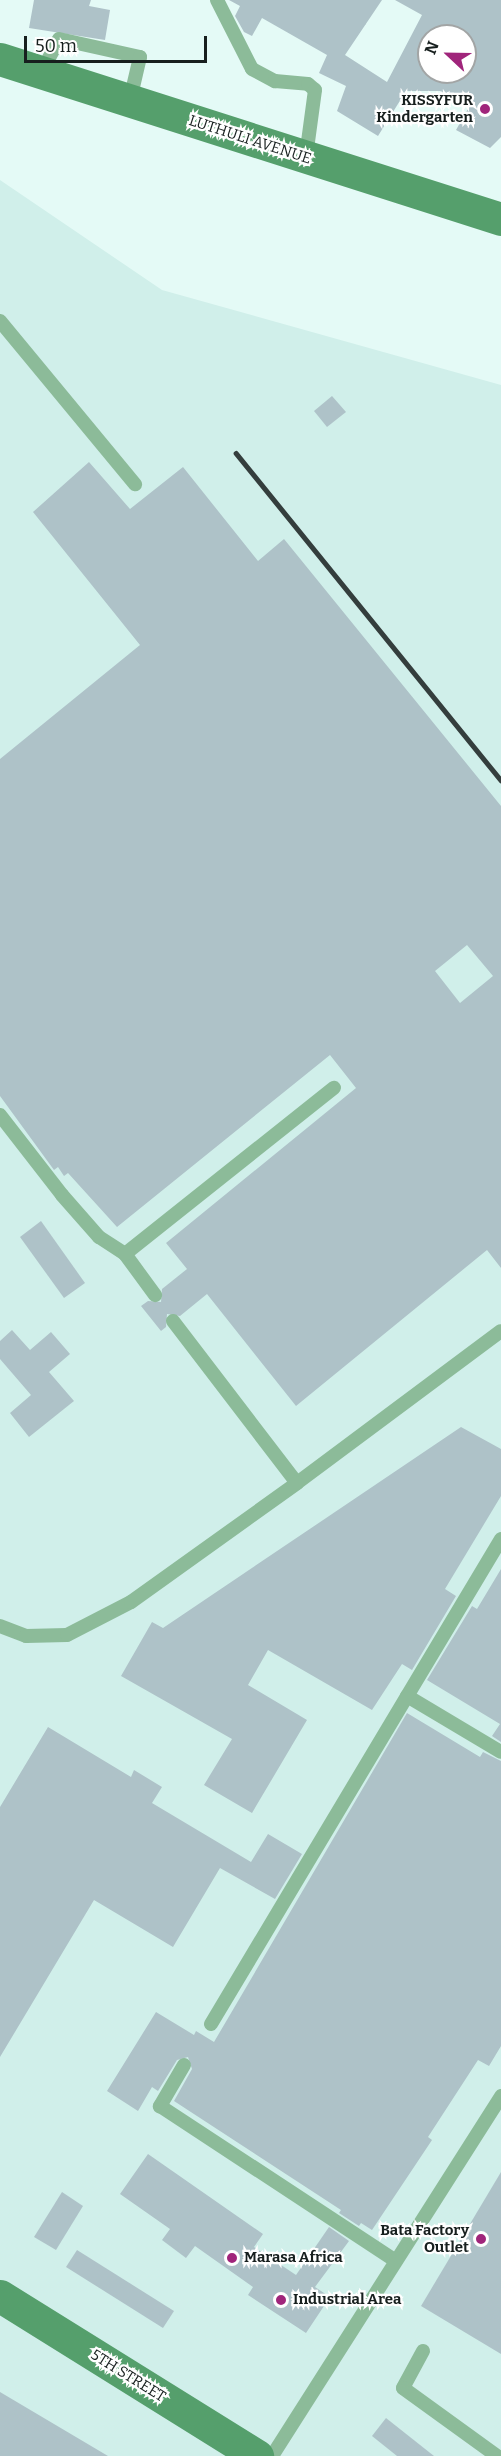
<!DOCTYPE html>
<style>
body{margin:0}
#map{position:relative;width:501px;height:2456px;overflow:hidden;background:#e4faf6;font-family:Bitter,serif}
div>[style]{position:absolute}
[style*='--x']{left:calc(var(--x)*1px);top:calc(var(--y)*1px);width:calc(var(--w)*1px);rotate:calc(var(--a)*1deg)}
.built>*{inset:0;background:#d0efea}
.building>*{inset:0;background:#aec2c8}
.lane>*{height:14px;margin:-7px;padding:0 7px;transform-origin:7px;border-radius:7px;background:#8cbb99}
.secondary>*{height:33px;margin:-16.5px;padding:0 16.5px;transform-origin:16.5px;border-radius:16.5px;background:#559f6c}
.rail>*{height:4.5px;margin:-2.25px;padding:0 2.25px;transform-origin:2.25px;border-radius:2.25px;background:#343e3d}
.dots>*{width:16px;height:16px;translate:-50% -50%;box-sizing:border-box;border:3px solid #fff;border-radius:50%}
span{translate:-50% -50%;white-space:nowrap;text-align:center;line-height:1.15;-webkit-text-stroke:4.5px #fff;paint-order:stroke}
.poi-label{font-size:15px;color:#171f1e;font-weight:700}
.right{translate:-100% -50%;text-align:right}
.left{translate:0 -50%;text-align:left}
.street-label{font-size:15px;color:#171f1e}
.north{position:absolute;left:417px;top:24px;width:60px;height:60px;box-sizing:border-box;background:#fff;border:2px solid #a2a5a5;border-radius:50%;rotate:292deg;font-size:16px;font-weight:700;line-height:24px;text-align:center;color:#171f1e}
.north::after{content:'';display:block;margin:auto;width:21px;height:27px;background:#a0257b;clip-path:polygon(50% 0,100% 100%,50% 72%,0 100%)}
.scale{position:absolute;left:24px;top:36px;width:183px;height:27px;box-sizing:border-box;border:3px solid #171f1e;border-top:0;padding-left:8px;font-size:18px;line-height:21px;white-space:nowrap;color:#171f1e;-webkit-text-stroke:4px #fff;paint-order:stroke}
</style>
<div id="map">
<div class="built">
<i style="clip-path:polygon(0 180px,162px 290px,501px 385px,501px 2456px,0 2456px)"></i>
</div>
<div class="building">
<i style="clip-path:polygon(34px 0,91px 0,89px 6px,110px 10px,105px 40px,29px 28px)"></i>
<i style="clip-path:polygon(evenodd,229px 0,382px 0,345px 55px,387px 82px,422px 15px,395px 0,501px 0,501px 137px,490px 148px,456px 130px,469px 107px,440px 91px,406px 91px,378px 136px,337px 111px,346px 86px,319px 73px,327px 55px,262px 18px,252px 36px,244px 32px,235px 16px,240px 6px,229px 0,429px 36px,465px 36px,465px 72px,429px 72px,429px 36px)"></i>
<i style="clip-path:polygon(332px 396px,346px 412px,327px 427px,314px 411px)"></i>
<i style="clip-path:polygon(evenodd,89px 462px,130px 509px,183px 467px,258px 561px,284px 539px,501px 806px,501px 1268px,487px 1250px,296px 1406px,207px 1294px,180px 1316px,167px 1314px,166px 1327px,161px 1331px,141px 1306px,148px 1301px,161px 1302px,162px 1289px,187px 1269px,166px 1243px,356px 1088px,330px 1055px,117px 1227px,68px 1173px,64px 1176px,58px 1167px,54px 1170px,0 1096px,0 759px,140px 645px,33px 512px,89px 462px,467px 945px,493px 976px,460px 1003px,435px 971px,467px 945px)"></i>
<i style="clip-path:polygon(41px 1221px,85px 1283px,64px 1298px,20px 1237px)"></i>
<i style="clip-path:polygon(12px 1330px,30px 1350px,51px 1332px,70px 1354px,49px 1372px,74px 1401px,29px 1437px,10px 1413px,31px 1395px,0 1359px,0 1341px)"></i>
<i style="clip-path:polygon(461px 1427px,501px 1449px,501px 1496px,445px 1589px,456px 1596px,412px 1670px,402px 1664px,372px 1710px,268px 1650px,248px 1685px,307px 1720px,252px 1813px,204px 1785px,232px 1739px,121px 1676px,152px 1622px,163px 1628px)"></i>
<i style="clip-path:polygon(501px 1569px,501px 1742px,492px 1736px,500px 1724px,427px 1680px,472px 1606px,477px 1609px)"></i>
<i style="clip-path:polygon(407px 1713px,480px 1757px,483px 1752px,501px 1761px,501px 2046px,489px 2066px,478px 2060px,428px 2137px,432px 2140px,372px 2230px,361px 2223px,359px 2226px,339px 2213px,341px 2210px,174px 2101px,192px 2069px,188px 2057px,177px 2060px,158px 2091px,152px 2087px,138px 2111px,107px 2091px,156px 2012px,194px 2035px,196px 2031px,214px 2042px)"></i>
<i style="clip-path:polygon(48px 1727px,131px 1777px,134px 1770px,162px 1787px,152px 1803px,251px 1862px,268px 1834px,302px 1854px,275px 1899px,220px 1868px,173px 1947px,94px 1900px,0 2057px,0 1807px)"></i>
<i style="clip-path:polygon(148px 2154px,263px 2234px,254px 2247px,296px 2275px,329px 2227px,349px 2241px,315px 2287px,330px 2297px,306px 2333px,248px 2295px,253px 2287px,195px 2246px,186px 2258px,162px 2240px,170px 2229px,120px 2194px)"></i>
<i style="clip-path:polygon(501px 2172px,501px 2354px,421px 2306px)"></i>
<i style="clip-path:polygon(62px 2192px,83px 2206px,56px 2250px,34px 2237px)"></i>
<i style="clip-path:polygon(77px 2250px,174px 2311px,163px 2328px,66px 2267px)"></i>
<i style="clip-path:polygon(0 2392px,108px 2456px,0 2456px)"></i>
<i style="clip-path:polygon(386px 2418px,434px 2456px,397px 2456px,372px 2436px)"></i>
</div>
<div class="lane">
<i style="--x:217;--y:0;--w:77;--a:63.1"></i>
<i style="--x:252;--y:69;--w:26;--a:28"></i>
<i style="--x:275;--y:81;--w:33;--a:5"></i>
<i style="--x:308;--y:84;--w:9;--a:41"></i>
<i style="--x:315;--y:90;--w:68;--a:97.7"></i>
<i style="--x:41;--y:73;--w:38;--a:-62"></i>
<i style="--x:59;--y:39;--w:83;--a:12.5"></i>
<i style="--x:140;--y:57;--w:44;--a:103.1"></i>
<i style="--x:0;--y:321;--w:212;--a:50.4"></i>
<i style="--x:0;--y:1115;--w:101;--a:52.2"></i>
<i style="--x:62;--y:1195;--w:56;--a:48.6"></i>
<i style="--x:99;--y:1237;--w:31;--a:33"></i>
<i style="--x:125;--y:1254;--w:51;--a:53.8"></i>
<i style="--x:125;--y:1254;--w:267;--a:-38.5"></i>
<i style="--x:173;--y:1321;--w:204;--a:52.6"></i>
<i style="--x:297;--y:1483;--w:254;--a:-36.7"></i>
<i style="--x:0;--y:1626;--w:28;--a:21"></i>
<i style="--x:26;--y:1636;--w:41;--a:-1.4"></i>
<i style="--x:67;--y:1635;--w:72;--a:-27.3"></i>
<i style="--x:131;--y:1602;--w:204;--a:-35.6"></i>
<i style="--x:407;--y:1696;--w:109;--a:30.8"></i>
<i style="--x:211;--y:2024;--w:565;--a:-59.12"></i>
<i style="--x:184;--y:2065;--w:48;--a:120.3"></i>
<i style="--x:160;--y:2106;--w:282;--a:33.3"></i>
<i style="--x:423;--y:2351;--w:42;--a:118.4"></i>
<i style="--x:403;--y:2388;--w:116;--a:35.9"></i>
<i style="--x:272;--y:2456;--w:427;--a:-57.5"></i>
</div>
<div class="secondary">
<i style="--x:0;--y:59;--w:526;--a:17.71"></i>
<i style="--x:0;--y:2296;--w:303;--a:31.9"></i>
</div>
<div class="rail">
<i style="--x:236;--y:453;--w:421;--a:51"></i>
</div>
<div class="dots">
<i style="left:485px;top:109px;background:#a0257b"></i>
<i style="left:481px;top:2239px;background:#a0257b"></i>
<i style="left:232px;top:2258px;background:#a0257b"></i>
<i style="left:281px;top:2300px;background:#a0257b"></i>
</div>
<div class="poi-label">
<span class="right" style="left:473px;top:109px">KISSYFUR<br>Kindergarten</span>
<span class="right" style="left:469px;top:2239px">Bata Factory<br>Outlet</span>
<span class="left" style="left:244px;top:2258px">Marasa Africa</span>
<span class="left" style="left:293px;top:2300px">Industrial Area</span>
</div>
<div class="street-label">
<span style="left:250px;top:140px;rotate:18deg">LUTHULI AVENUE</span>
<span style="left:128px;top:2376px;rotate:32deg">5TH STREET</span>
</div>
<div class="north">N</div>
<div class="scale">50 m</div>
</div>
